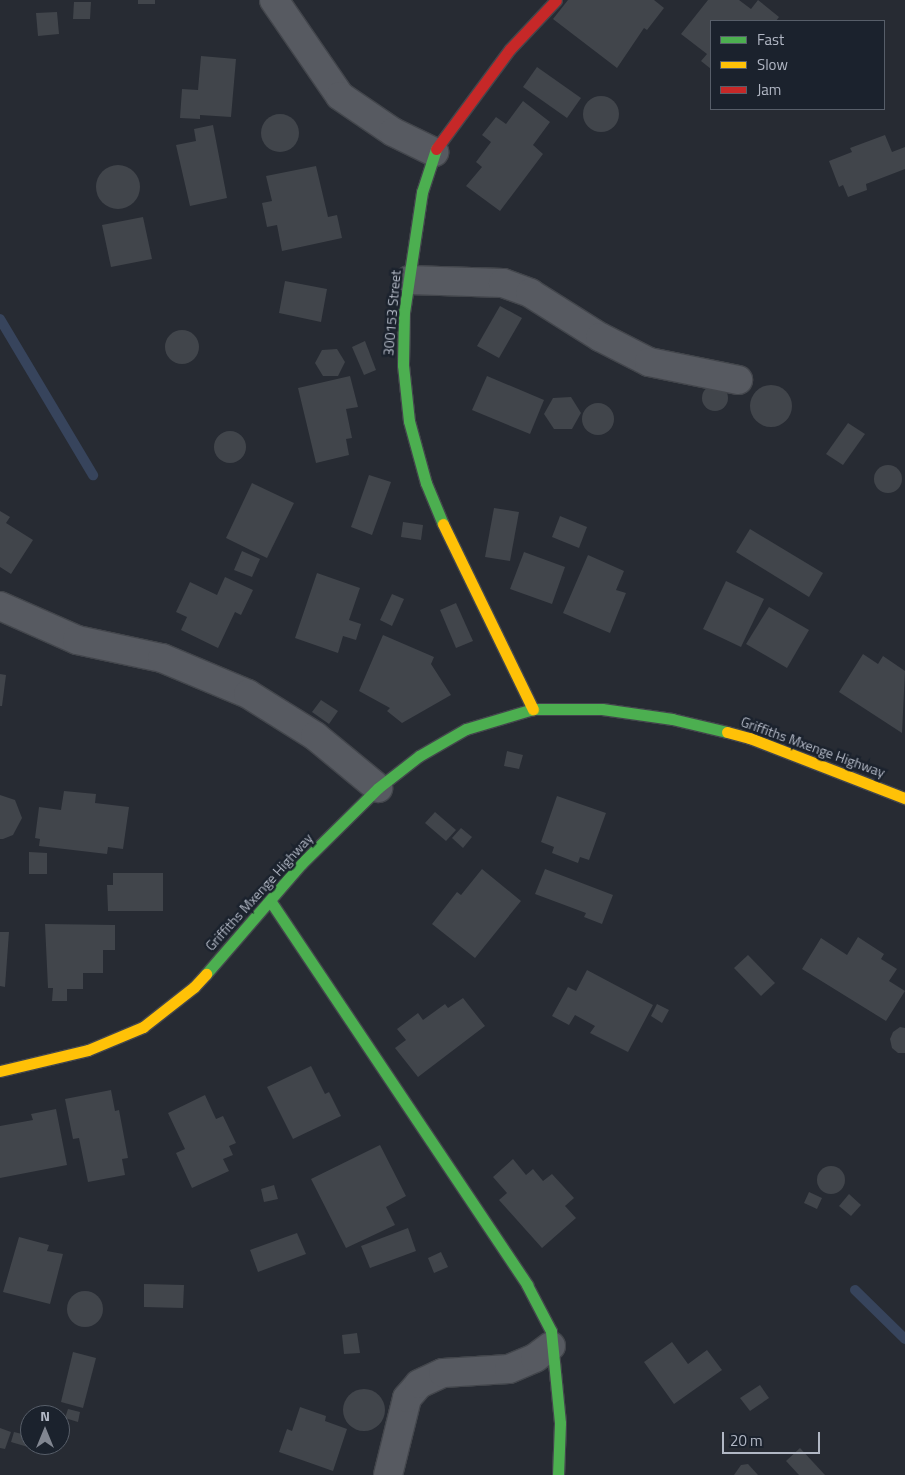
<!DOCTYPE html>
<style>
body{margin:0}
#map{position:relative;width:905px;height:1475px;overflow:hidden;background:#272b33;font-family:"Titillium Web",sans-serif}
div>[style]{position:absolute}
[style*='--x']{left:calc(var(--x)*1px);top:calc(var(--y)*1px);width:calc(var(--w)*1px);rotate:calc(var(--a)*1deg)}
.stream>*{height:10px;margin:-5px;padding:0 5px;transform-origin:5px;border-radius:5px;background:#37445c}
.building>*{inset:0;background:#41454b}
.round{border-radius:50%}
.roads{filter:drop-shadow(1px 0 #43464c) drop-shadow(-1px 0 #43464c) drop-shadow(0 1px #43464c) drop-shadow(0 -1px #43464c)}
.street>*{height:28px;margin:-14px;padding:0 14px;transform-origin:14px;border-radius:14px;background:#575a61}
.fast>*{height:11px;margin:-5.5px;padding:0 5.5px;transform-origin:5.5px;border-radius:5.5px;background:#4caf50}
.slow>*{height:11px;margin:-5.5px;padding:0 5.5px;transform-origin:5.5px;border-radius:5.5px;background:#ffc107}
.jam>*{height:11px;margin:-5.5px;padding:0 5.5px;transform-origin:5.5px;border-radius:5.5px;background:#c62828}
span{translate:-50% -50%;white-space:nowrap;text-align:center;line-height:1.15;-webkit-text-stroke:5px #1b222d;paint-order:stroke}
.street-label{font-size:14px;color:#b1b7c4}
.legend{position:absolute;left:710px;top:20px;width:175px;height:90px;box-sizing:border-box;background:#1b222d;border:1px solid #575e69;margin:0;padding:6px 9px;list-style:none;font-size:15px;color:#b1b7c4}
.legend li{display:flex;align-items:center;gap:10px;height:25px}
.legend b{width:25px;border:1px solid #575e69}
.north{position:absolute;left:20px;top:1405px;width:50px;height:50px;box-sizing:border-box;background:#1b222d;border:1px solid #575e69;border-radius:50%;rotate:0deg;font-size:14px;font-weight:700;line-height:20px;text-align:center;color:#b1b7c4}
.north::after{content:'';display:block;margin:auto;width:18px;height:22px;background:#818691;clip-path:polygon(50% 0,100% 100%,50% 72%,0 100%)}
.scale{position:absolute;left:722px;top:1432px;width:98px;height:22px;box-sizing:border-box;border:2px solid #b1b7c4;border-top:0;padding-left:6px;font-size:15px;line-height:18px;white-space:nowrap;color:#b1b7c4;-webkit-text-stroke:4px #1b222d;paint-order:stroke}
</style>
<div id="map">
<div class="stream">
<i style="--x:0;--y:319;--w:182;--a:59.2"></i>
<i style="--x:855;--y:1290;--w:70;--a:44.4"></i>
</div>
<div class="building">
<i style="clip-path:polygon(138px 0,155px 0,155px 4px,138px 4px)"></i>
<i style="clip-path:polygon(568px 0,654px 0,664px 8px,647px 30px,644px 28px,617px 68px,553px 19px)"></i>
<i style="clip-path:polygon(708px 0,739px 0,751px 9px,758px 0,779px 17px,776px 21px,711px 21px,711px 69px,701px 61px,707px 54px,681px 34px)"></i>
<i style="clip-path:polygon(74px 2px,91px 2px,90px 19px,73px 19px)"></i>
<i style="clip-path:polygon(57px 12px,59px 34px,38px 36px,36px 13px)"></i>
<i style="clip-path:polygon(201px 56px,236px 59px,231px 117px,200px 115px,200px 119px,180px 118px,182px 89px,198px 90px)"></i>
<i style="clip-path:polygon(537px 67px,581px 98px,567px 118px,523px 87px)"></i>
<i class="round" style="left:583px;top:96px;width:36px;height:36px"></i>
<i style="clip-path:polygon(523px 101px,550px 122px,533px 145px,543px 154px,500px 211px,466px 186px,482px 167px,476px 162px,491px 142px,482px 135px,496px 117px,506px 124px)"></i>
<i class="round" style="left:261px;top:114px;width:38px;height:38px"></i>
<i style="clip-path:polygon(213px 125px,227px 198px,190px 206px,176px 145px,196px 141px,194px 129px)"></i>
<i style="clip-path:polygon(885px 135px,892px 152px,905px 147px,905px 169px,866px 184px,867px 190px,848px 197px,843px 185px,839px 187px,829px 161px,852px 152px,850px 148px)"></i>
<i class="round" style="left:96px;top:165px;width:44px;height:44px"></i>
<i style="clip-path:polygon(316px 166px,328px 217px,337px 215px,342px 238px,282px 251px,277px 225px,267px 227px,262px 203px,272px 201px,266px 176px)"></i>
<i style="clip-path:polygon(143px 217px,152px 259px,111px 267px,102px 225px)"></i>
<i style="clip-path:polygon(285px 281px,327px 289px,321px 322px,279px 313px)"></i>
<i style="clip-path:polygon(500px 306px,522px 318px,499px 358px,477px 346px)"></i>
<i class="round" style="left:165px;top:330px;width:34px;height:34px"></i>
<i style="clip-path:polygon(365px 341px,376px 370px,364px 375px,352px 347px)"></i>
<i style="clip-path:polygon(337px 349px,345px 362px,338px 376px,323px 376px,315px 363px,322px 350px)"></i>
<i style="clip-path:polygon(350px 376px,358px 407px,346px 409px,352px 438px,346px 439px,349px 455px,316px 463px,298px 388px)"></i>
<i style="clip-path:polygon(487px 376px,544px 400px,530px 434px,472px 410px)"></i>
<i class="round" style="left:750px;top:385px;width:42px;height:42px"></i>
<i class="round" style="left:702px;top:385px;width:26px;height:26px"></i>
<i style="clip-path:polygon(571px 397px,581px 413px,572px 429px,554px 429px,544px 414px,553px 398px)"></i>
<i class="round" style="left:582px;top:403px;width:32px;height:32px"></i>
<i style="clip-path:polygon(848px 423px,865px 434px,843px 465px,826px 454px)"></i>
<i class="round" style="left:214px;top:431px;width:32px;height:32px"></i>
<i class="round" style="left:874px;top:465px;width:28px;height:28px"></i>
<i style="clip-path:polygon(369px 475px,391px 482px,372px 535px,351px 527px)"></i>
<i style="clip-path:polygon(252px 483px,294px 503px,267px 558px,226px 538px)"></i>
<i style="clip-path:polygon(494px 508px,519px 512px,510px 561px,485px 557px)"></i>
<i style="clip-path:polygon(0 511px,10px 517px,6px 523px,33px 540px,11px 574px,0 567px)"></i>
<i style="clip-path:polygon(560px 516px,587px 527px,579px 548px,552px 537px)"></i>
<i style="clip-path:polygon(403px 522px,423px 525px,421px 540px,401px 537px)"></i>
<i style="clip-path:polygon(750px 529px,823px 573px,809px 597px,736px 552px)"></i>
<i style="clip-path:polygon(242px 551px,260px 559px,252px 577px,234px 570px)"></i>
<i style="clip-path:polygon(524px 552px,565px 567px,552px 604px,510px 589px)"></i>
<i style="clip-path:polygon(588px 555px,624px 571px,616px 590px,626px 593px,610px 633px,563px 613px)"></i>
<i style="clip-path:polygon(317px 573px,360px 588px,349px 620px,361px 624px,356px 640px,343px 636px,338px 653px,295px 638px)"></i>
<i style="clip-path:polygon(225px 577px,253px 590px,241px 615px,235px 612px,218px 648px,181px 630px,187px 617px,176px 612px,190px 582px,217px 595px)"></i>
<i style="clip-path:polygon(726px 581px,764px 599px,741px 647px,703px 629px)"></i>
<i style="clip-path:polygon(392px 594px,404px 599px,392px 626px,380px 620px)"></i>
<i style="clip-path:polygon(456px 603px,473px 641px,456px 648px,440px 610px)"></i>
<i style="clip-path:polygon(769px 607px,809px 630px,787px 668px,746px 644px)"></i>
<i style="clip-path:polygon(383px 635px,434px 657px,431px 664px,451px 695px,402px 723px,387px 711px,390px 708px,359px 691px)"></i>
<i style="clip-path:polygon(863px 654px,878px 664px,883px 656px,905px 671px,902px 733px,839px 692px)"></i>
<i style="clip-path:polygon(0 674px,6px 675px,2px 706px,0 706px)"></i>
<i style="clip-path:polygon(321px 700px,338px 711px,329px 724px,312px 712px)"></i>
<i style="clip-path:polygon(507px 751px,523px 755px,519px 769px,504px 766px)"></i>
<i style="clip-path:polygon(64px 791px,96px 794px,95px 803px,129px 807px,123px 849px,108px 847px,107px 854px,39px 846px,40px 839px,35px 838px,39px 807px,61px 810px)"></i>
<i style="clip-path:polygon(0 795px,15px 800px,22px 818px,13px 835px,3px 839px,0 839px)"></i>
<i style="clip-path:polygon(557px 796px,606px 813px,589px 860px,580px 857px,578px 863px,552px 853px,554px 847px,541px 842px)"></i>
<i style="clip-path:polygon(435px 812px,456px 830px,446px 841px,425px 823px)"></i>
<i style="clip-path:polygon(461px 828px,472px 837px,463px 848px,452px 838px)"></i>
<i style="clip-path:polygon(29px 852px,47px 853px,47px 874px,29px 874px)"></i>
<i style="clip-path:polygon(482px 869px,521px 901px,475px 958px,432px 924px,457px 892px,461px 895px)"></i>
<i style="clip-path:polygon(545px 869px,613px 895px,602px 924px,584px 917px,586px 913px,535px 894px)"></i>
<i style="clip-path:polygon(113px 873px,163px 873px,163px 911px,108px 911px,107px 885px,113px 885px)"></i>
<i style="clip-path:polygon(45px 924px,115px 925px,115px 950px,103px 950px,103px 973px,83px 973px,83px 989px,67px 989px,67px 1001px,52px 1001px,53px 988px,48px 988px)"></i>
<i style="clip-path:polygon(0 932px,9px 932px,5px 987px,0 986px)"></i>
<i style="clip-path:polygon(858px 937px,884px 954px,881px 959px,897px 969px,889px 981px,905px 991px,886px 1021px,802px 969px,821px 938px,847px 955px)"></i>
<i style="clip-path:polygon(748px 955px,775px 983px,761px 996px,734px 968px)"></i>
<i style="clip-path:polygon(587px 970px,653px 1005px,628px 1052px,590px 1033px,595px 1026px,575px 1015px,569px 1025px,552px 1016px,568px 987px,576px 991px)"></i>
<i style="clip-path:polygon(463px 998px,485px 1026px,418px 1077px,395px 1048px,406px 1040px,397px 1029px,418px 1013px,423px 1020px,445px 1004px,448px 1008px)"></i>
<i style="clip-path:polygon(657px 1004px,669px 1010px,662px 1023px,651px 1016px)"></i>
<i style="clip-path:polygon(900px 1027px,905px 1028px,905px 1053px,898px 1053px,892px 1048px,890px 1039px,893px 1032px)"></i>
<i style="clip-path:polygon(311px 1066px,325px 1094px,329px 1092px,341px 1116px,293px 1139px,267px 1087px)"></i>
<i style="clip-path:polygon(111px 1090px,115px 1111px,119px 1110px,128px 1158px,122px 1159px,125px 1175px,88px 1182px,79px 1138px,73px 1139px,65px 1099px)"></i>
<i style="clip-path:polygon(205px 1095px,216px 1119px,223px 1116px,236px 1143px,229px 1146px,233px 1155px,223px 1159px,229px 1171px,192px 1188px,176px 1153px,185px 1149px,168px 1113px)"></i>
<i style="clip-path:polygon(56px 1109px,67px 1165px,0 1178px,0 1126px,33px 1120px,31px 1114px)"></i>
<i style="clip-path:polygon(380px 1145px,406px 1196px,386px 1207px,395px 1225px,346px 1248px,311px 1179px)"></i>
<i style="clip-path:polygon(513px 1159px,526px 1175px,533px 1169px,543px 1181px,552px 1174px,574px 1198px,565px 1206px,576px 1218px,542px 1248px,499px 1200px,507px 1193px,493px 1177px)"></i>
<i class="round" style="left:817px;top:1166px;width:28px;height:28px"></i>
<i style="clip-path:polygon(274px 1185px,278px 1199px,264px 1202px,261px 1189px)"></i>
<i style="clip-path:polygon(809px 1192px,822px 1198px,817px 1209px,804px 1203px)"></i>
<i style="clip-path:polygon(849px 1194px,861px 1205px,851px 1216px,839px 1206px)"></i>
<i style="clip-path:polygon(408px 1228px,416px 1251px,370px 1268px,361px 1246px)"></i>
<i style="clip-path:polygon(297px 1233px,306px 1254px,258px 1272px,250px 1250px)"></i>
<i style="clip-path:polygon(19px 1237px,49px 1245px,47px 1251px,63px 1254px,50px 1304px,3px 1292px)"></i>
<i style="clip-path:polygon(441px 1252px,448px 1267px,434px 1273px,428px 1258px)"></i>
<i style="clip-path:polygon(144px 1284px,184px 1285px,183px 1308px,144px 1307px)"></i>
<i class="round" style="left:67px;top:1291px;width:36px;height:36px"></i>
<i style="clip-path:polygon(357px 1333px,360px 1353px,344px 1354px,342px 1335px)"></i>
<i style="clip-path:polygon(672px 1342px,688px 1364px,707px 1350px,722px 1370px,674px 1404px,644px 1362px)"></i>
<i style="clip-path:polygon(73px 1352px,96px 1358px,83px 1408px,61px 1402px)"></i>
<i style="clip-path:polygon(760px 1385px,769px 1398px,750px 1411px,740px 1398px)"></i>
<i class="round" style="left:343px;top:1389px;width:42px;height:42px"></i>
<i style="clip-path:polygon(300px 1407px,326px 1416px,325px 1421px,347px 1429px,333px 1471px,279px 1452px,287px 1429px,292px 1431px)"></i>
<i style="clip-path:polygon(68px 1409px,80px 1412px,78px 1422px,65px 1418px)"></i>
<i style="clip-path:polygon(0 1428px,11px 1432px,5px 1449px,0 1448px)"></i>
<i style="clip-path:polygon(14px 1432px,30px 1436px,28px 1447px,11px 1442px)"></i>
<i style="clip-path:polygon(800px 1448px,825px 1475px,799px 1475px,786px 1461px)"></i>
<i style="clip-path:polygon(748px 1464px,758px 1475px,734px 1475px,741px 1465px)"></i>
</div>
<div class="roads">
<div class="street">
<i style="--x:274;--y:0;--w:116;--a:55.5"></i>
<i style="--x:340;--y:96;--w:64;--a:34.2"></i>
<i style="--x:393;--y:132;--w:46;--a:26"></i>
<i style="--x:409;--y:280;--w:94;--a:1.8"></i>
<i style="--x:503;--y:283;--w:29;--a:20"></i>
<i style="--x:530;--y:293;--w:83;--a:32.2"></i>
<i style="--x:600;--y:337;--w:55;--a:27"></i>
<i style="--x:649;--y:362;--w:91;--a:11.4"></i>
<i style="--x:0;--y:606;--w:84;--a:23.8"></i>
<i style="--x:77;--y:640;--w:87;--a:12"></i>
<i style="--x:162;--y:658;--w:93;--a:22.7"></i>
<i style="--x:248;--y:694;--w:79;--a:32.1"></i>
<i style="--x:315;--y:736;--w:82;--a:39.5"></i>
<i style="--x:388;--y:1475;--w:79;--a:-76.1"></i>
<i style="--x:407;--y:1398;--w:18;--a:-49"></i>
<i style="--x:419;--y:1384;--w:26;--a:-25"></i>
<i style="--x:443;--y:1373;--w:66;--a:-3.5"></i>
<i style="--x:509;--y:1369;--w:28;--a:-23"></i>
<i style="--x:535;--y:1358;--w:20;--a:-37"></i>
</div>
<div class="fast">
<i style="--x:436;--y:149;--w:45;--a:108"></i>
<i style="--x:422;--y:192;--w:121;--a:98.5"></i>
<i style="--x:404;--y:312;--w:53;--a:91.1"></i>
<i style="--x:403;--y:365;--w:56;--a:83.9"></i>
<i style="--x:409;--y:421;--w:64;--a:74.7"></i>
<i style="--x:426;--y:483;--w:44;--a:67.5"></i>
<i style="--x:271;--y:902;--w:461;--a:56.2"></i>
<i style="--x:527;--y:1285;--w:52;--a:62.4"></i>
<i style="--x:551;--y:1331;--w:92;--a:84.4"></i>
<i style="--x:560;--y:1423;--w:52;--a:92.2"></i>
<i style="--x:206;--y:974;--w:145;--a:-49.2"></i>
<i style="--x:301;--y:864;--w:108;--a:-44.6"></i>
<i style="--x:378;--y:788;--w:52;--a:-38"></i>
<i style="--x:419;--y:756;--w:54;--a:-29.9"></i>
<i style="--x:466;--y:729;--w:70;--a:-16.6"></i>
<i style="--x:533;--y:709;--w:69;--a:0"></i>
<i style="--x:602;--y:709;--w:71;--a:8.1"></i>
<i style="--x:672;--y:719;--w:57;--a:13.3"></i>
</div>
<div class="slow">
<i style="--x:443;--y:524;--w:206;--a:64.1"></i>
<i style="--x:727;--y:732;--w:24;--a:15"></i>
<i style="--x:750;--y:738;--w:166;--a:21.2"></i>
<i style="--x:0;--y:1071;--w:90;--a:-13.4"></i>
<i style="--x:88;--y:1050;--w:60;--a:-22.7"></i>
<i style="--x:143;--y:1027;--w:65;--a:-38.1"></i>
<i style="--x:194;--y:987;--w:18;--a:-47"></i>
</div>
<div class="jam">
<i style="--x:436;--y:149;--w:124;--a:-53.5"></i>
<i style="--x:510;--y:49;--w:67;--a:-46.8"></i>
</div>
</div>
<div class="street-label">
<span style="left:392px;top:313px;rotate:-85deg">300153 Street</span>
<span style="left:813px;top:747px;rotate:20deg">Griffiths Mxenge Highway</span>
<span style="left:259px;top:892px;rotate:-48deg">Griffiths Mxenge Highway</span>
</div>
<ul class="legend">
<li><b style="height:6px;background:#4caf50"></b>Fast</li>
<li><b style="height:6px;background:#ffc107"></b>Slow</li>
<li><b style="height:6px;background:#c62828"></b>Jam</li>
</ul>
<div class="north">N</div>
<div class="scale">20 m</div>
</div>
